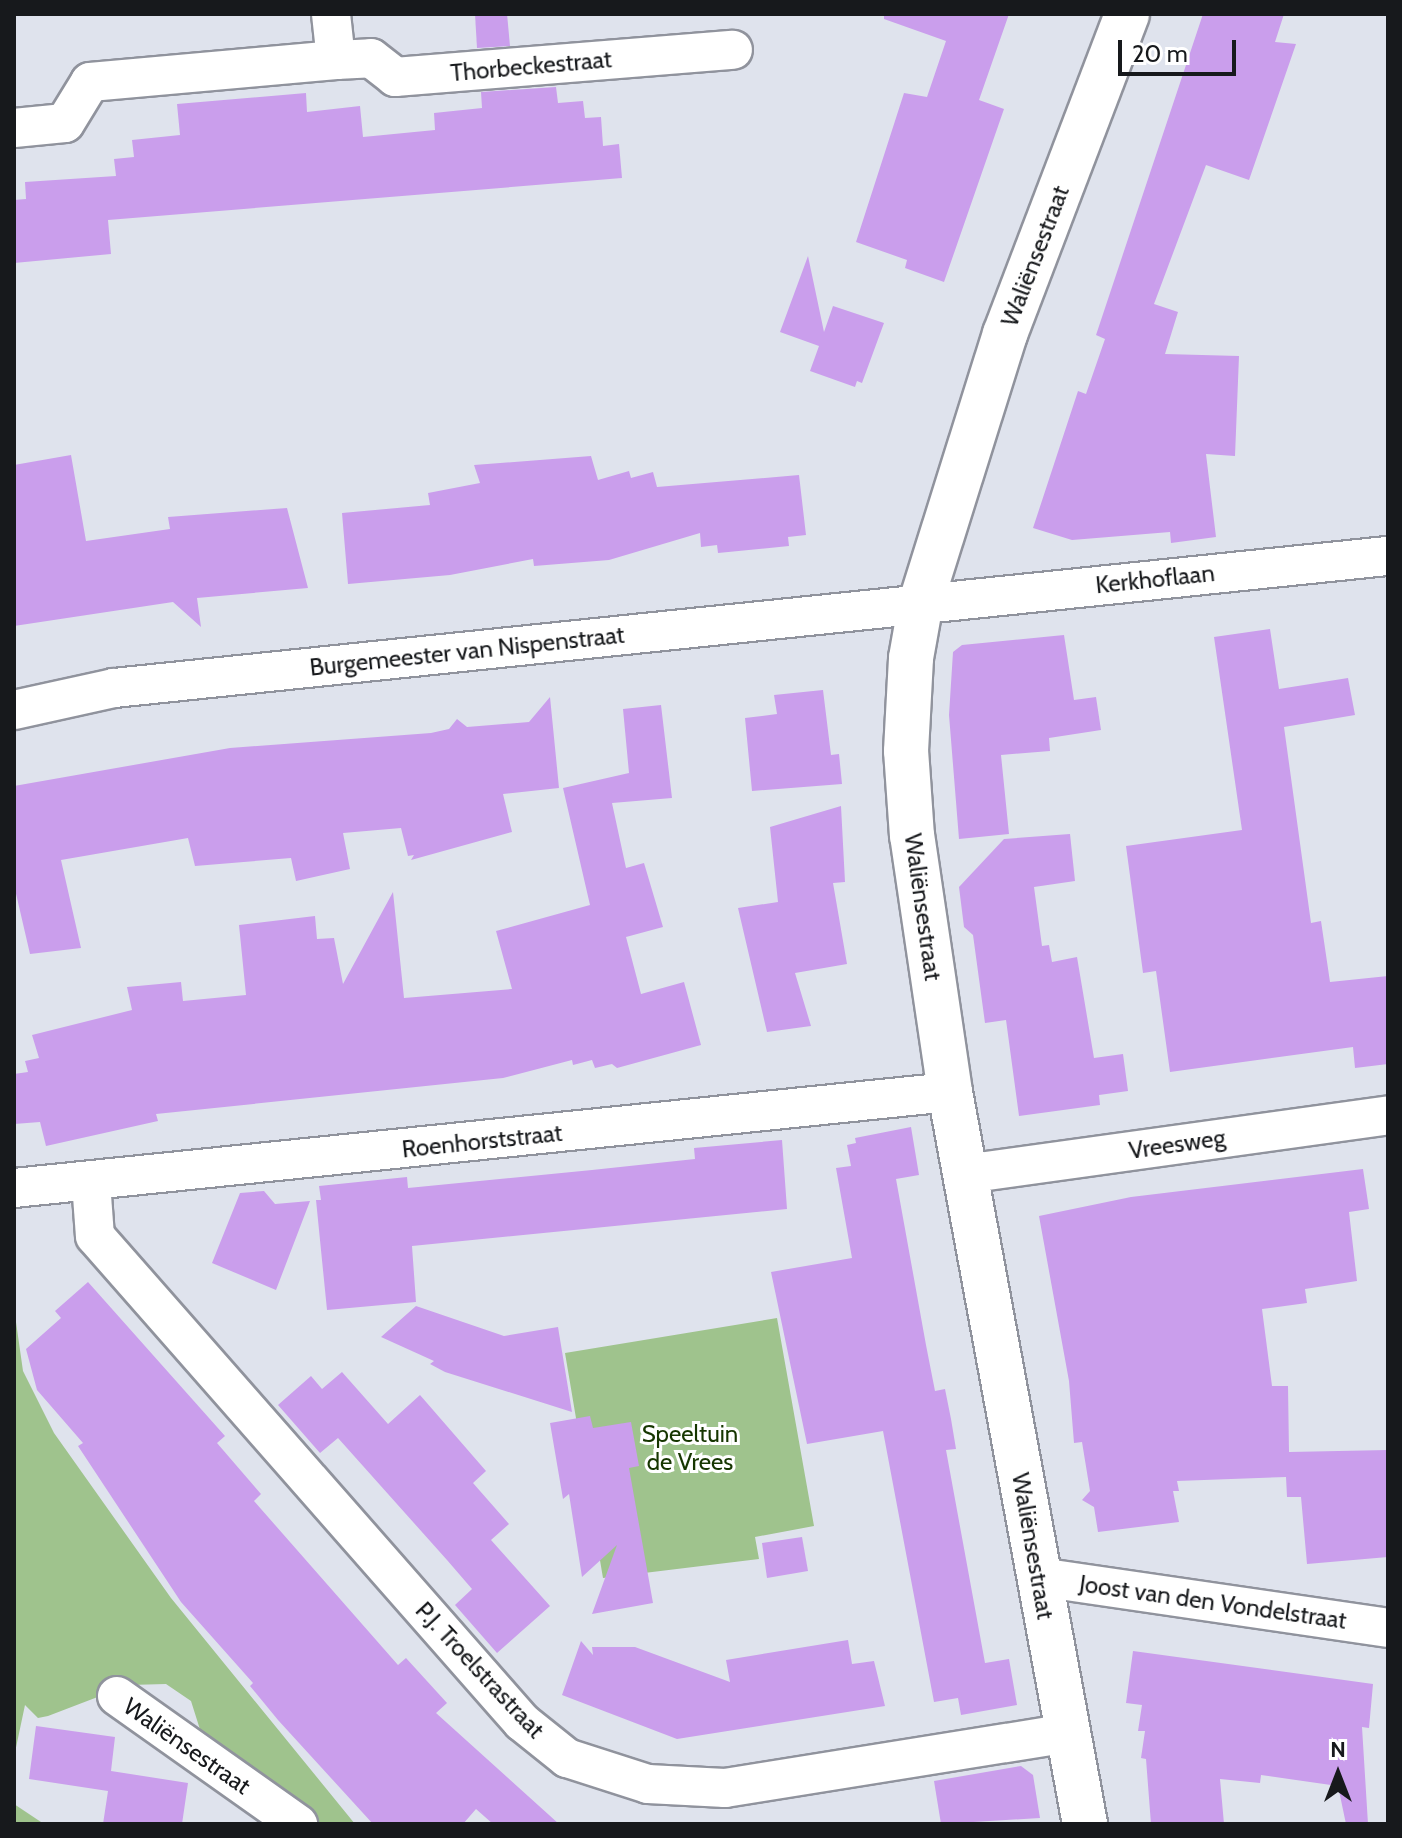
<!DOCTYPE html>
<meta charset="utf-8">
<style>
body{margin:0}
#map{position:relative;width:1402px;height:1838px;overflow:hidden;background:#dfe3ed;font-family:Cabin,sans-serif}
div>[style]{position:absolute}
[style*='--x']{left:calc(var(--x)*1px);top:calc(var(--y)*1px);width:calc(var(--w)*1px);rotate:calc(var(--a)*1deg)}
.green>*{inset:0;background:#9fc38d}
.building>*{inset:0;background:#ca9eec}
.roads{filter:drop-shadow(2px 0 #90939d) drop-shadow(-2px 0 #90939d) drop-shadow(0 2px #90939d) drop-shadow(0 -2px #90939d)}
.minor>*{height:38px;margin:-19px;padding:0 19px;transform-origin:19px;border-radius:19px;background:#fff}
.tertiary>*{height:44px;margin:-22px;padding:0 22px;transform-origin:22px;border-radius:22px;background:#fff}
span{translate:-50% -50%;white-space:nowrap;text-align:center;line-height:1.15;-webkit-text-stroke:6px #fff;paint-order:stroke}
.street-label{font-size:24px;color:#17191c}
.park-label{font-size:24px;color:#163600}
.frame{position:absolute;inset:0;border:16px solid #17191c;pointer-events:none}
.north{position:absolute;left:1298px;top:1734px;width:80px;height:80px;-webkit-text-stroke:6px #fff;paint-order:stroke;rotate:0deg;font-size:22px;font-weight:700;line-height:32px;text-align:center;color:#17191c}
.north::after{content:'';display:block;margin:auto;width:28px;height:36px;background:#17191c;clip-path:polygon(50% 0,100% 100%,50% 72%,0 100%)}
.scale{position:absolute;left:1118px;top:40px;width:118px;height:36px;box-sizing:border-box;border:4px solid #17191c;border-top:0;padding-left:10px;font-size:24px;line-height:28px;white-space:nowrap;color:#17191c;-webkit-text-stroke:6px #fff;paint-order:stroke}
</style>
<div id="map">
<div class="green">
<i style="clip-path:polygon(14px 1308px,23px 1371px,54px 1433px,171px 1598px,355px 1824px,304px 1824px,209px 1758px,191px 1701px,166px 1684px,129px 1685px,48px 1716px,38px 1718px,25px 1705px,14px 1757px)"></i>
<i style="clip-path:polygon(777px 1318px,814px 1526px,755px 1537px,759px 1559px,603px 1578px,565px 1353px)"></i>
<i style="clip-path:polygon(14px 1804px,44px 1824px,14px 1824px)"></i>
</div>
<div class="building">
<i style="clip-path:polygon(475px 14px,507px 14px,510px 46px,477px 48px)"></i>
<i style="clip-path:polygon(884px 14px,1009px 14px,979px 100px,1004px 109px,944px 282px,905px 268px,907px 260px,856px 242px,904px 93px,927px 97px,946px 41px,884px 19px)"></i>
<i style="clip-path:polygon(1203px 14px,1284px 14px,1275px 42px,1296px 44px,1249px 180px,1206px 165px,1154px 304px,1178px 312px,1165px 354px,1239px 356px,1235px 456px,1206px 454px,1216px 537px,1171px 543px,1170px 532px,1072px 540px,1033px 528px,1078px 391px,1086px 394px,1105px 339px,1096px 335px)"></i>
<i style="clip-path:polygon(556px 87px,558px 103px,583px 101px,585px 118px,601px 117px,603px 146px,619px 144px,622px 178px,108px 220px,111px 254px,14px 263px,14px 200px,26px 199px,25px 182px,116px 176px,114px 159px,134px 157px,132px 140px,180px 135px,177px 104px,306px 93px,307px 112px,360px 106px,363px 137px,435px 130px,434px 113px,482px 108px,481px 92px)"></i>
<i style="clip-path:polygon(808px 256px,824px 332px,833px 306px,884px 323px,862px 383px,857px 381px,855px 387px,810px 371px,819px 346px,780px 332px)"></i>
<i style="clip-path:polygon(71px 455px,86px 541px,170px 529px,168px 517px,287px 508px,308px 588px,197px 598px,201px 627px,173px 602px,14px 626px,14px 465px)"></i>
<i style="clip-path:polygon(591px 456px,598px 480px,629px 471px,631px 478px,653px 472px,657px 487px,799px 475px,806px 535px,788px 537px,789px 546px,718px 553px,717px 545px,701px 547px,700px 533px,609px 560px,534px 566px,533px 559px,450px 575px,348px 584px,342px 513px,430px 505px,428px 493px,480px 483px,474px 465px)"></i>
<i style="clip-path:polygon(1270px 629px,1279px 689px,1348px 678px,1355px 715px,1284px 727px,1311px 923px,1321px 921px,1330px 982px,1388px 976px,1388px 1064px,1355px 1068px,1353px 1047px,1170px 1072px,1156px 971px,1143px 973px,1126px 846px,1242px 830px,1214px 637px)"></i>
<i style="clip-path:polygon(1064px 635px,1074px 700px,1096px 697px,1101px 730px,1049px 738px,1050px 751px,1001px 755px,1009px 834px,959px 839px,949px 715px,953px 652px,962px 645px)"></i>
<i style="clip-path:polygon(823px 690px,831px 755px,839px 754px,842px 784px,752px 791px,745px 718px,777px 714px,774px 695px)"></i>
<i style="clip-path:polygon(550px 697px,559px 788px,503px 794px,512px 832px,411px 860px,414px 855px,408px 856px,401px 828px,343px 833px,350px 869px,296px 881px,291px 858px,195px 866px,188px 838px,61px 860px,81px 948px,30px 954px,14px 885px,14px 786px,230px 748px,431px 733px,449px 729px,457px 719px,467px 727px,529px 722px)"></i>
<i style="clip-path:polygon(661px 705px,672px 798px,612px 803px,626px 868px,644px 863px,663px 927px,626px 937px,641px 994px,684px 982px,701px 1045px,617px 1068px,612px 1064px,595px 1068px,592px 1060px,573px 1065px,572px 1060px,503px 1078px,156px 1114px,158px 1121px,46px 1146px,40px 1122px,14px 1124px,14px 1074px,28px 1072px,25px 1061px,39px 1058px,32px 1035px,132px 1010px,127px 987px,181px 982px,183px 1001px,246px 995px,239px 925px,315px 916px,317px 939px,334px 938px,343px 984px,393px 892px,404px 998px,512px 989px,496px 931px,590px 905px,563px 788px,629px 773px,623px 709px)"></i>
<i style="clip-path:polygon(841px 806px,845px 882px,833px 883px,847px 964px,795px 973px,811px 1026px,767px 1032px,738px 908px,778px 902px,770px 827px)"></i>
<i style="clip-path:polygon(1070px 834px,1075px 881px,1034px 887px,1042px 946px,1049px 945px,1052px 962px,1077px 957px,1094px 1058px,1123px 1054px,1128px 1091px,1099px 1095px,1100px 1105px,1019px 1116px,1006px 1020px,985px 1023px,973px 935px,964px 927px,959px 887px,1004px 839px)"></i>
<i style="clip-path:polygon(911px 1127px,919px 1175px,896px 1179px,926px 1345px,935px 1391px,945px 1389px,951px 1419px,956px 1449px,946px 1450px,985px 1663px,1009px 1659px,1017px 1705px,961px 1715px,958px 1698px,934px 1702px,883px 1431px,807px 1444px,771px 1272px,852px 1258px,836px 1168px,851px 1166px,847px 1145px,856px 1143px,855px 1138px)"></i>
<i style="clip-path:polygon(782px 1140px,787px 1209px,412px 1246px,416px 1302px,327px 1310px,316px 1200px,321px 1200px,319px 1186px,407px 1177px,408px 1188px,592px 1170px,695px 1159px,694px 1148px)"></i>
<i style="clip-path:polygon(1363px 1169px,1369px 1209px,1349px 1212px,1357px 1281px,1305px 1289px,1307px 1303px,1262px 1309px,1272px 1386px,1288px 1386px,1289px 1452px,1388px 1450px,1388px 1557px,1307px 1564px,1301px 1497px,1287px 1497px,1286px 1477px,1177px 1481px,1179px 1491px,1173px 1491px,1179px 1522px,1098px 1532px,1094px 1507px,1082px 1500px,1090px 1491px,1082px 1442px,1074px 1443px,1069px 1381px,1039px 1216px,1131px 1197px)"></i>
<i style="clip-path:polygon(264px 1191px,275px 1204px,310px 1201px,276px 1290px,212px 1263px,240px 1193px)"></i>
<i style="clip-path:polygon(88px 1282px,225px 1436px,217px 1443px,261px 1494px,254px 1501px,398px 1665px,406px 1658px,447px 1703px,436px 1713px,559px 1824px,493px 1824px,476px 1809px,463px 1824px,373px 1824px,278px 1720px,250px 1686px,253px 1683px,181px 1602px,78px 1446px,83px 1443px,37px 1390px,26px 1349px,61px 1318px,55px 1311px)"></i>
<i style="clip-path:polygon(416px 1306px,504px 1336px,558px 1327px,572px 1412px,445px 1372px,430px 1364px,434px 1361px,381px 1337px)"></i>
<i style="clip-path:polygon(342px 1372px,388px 1424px,420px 1395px,486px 1471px,473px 1483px,509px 1524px,491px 1540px,550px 1606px,497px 1653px,455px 1605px,472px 1589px,447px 1560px,338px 1438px,320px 1453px,278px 1405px,311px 1376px,322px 1389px)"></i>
<i style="clip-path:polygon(590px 1416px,593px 1428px,631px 1422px,639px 1466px,629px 1468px,653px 1603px,592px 1614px,617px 1545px,582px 1577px,569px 1494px,563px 1499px,550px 1423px)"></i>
<i style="clip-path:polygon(802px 1537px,808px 1571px,767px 1578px,762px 1543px)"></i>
<i style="clip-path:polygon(848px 1640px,852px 1664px,874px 1661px,885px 1706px,677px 1739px,562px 1695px,581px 1641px,593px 1655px,592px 1647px,635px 1647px,730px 1682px,726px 1660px)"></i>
<i style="clip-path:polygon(1133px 1651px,1373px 1684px,1369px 1728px,1362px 1727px,1368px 1824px,1346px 1824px,1338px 1786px,1261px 1775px,1260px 1783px,1220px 1779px,1224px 1824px,1151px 1824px,1146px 1759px,1141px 1758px,1145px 1731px,1138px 1731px,1142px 1705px,1126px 1703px)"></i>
<i style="clip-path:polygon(36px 1726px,115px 1737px,111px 1771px,188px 1783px,182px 1824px,103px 1824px,108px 1791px,29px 1779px)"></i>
<i style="clip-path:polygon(1021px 1766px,1033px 1775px,1040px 1818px,941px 1824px,934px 1781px)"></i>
</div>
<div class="roads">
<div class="minor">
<i style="--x:336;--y:60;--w:35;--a:-3"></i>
<i style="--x:371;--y:58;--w:31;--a:38"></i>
<i style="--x:395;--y:77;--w:339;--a:-4.6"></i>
<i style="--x:14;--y:128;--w:51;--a:-5.6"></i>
<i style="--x:65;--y:123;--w:48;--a:-58.6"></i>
<i style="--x:90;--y:82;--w:247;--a:-5.1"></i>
<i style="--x:336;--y:60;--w:46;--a:-96.2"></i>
<i style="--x:14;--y:710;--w:102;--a:-12.4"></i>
<i style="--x:114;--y:688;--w:1281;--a:-5.92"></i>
<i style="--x:965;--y:1174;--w:427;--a:-7.9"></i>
<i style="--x:91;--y:1182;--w:54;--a:85.8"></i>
<i style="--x:95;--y:1236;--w:647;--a:48.7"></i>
<i style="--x:522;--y:1722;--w:58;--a:38.7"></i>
<i style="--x:567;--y:1758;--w:85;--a:17.8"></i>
<i style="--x:648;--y:1784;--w:77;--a:3"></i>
<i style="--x:725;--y:1788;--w:347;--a:-9.1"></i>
<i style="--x:14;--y:1188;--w:941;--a:-5.86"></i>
<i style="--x:1039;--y:1577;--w:353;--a:8.3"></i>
<i style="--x:117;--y:1696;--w:222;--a:35.3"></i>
</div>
<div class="tertiary">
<i style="--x:1085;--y:1824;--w:744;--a:-100.45"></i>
<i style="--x:950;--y:1092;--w:259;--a:-98.4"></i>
<i style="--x:912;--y:836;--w:85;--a:-94"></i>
<i style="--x:906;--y:751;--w:93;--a:-86.9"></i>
<i style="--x:911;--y:658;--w:57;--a:-79.9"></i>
<i style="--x:921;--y:602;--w:281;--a:-72.6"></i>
<i style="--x:1005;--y:334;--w:342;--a:-69.1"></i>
</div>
</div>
<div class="street-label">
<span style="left:531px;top:66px;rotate:-5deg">Thorbeckestraat</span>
<span style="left:1035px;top:256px;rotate:-69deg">Waliënsestraat</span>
<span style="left:1155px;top:579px;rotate:-6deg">Kerkhoflaan</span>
<span style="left:467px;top:651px;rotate:-6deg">Burgemeester van Nispenstraat</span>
<span style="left:923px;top:907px;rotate:82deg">Waliënsestraat</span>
<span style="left:482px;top:1141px;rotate:-6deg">Roenhorststraat</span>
<span style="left:1177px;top:1144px;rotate:-8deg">Vreesweg</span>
<span style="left:1033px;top:1546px;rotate:80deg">Waliënsestraat</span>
<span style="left:1213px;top:1602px;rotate:8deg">Joost van den Vondelstraat</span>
<span style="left:480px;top:1670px;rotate:47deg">P.J. Troelstrastraat</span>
<span style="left:187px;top:1746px;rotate:35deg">Waliënsestraat</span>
</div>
<div class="park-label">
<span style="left:690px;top:1448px">Speeltuin<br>de Vrees</span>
</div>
<div class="frame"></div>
<div class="north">N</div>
<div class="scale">20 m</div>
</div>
